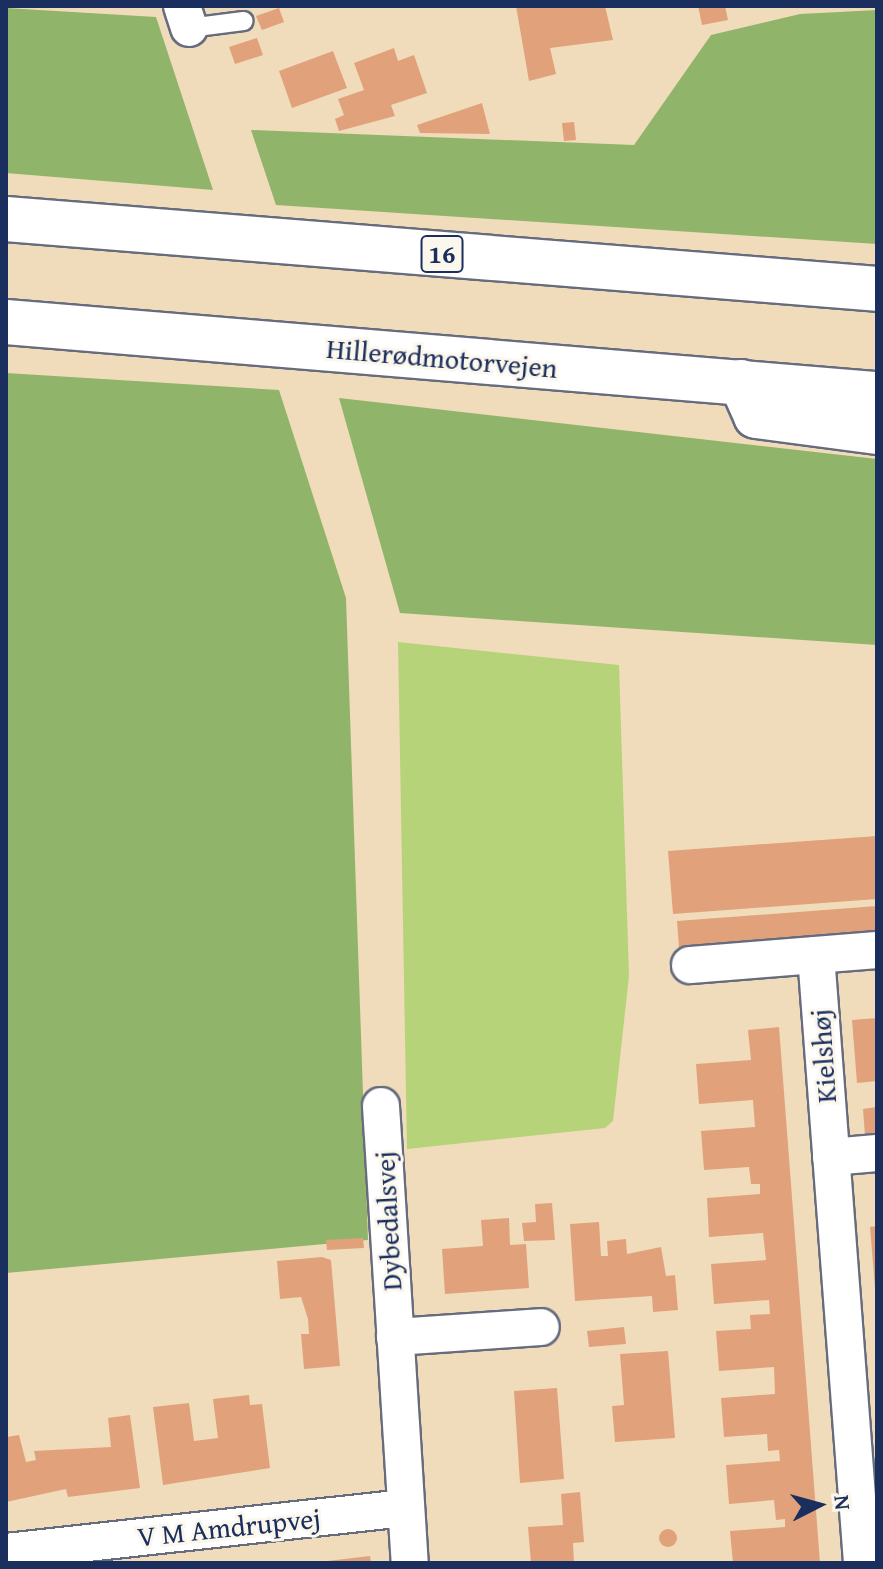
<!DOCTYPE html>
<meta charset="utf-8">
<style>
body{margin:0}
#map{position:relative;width:883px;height:1569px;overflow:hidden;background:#f0dcba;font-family:"Gentium Book Plus",serif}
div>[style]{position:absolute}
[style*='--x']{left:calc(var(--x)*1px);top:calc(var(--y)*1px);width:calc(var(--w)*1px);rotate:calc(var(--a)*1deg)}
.green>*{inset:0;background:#b6d37a}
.forest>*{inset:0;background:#90b56a}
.building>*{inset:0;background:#e1a27b}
.round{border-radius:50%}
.roads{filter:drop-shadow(2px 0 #666c7e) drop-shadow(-2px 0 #666c7e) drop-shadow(0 2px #666c7e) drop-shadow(0 -2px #666c7e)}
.service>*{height:18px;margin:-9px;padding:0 9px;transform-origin:9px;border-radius:9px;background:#fff}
.minor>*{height:36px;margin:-18px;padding:0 18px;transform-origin:18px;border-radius:18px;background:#fff}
.motorway>*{height:44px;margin:-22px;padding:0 22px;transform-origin:22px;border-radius:22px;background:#fff}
span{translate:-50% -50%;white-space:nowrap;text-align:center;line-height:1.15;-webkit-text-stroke:6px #fbf7ec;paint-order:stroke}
.shield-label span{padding:2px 6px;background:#fbf7ec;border:2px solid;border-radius:6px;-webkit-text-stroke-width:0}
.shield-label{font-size:26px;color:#1b2f5e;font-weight:700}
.street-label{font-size:28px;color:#1b2f5e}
.frame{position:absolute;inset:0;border:8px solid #1b2f5e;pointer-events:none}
.north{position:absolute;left:779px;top:1465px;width:80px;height:80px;-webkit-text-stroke:6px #fbf7ec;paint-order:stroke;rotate:84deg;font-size:22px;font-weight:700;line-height:32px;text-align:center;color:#1b2f5e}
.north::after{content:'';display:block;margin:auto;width:28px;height:36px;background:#1b2f5e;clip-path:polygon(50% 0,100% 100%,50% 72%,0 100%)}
</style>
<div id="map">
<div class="green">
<i style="clip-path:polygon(398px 642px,619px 665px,629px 976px,613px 1121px,605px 1128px,407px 1149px)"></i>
</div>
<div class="forest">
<i style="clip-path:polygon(6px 8px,156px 17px,213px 190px,6px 173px)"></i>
<i style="clip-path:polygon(877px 10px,877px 244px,276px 205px,251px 130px,634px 145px,711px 35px,800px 14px)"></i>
<i style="clip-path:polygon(6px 373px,279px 390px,346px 598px,368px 1240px,6px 1273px)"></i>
<i style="clip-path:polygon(339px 398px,877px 459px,877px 645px,400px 613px)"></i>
</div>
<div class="building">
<i style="clip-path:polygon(516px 6px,605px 6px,613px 40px,550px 48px,556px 74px,529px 81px)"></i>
<i style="clip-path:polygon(698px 6px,725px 6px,728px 20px,702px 25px)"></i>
<i style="clip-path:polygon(279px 8px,284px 22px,262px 30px,256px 16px)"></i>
<i style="clip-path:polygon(257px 38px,263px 55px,235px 64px,229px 47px)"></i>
<i style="clip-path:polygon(394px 48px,398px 61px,414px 55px,427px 93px,391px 105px,395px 116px,339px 131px,335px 119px,344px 115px,338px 99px,364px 90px,354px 63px)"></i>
<i style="clip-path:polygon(333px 51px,347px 88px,292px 108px,279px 71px)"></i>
<i style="clip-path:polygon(482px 103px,490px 134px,420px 133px,417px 125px)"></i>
<i style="clip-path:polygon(574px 122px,576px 140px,564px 141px,562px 123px)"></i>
<i style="clip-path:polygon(877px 836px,877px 899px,673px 914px,668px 851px)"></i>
<i style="clip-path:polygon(877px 906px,877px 933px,679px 948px,677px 921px)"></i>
<i style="clip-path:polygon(877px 1018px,877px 1081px,857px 1083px,852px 1020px)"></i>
<i style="clip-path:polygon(779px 1027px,820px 1563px,733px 1563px,730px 1531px,785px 1527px,785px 1519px,776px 1520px,774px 1500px,729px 1504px,726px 1465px,780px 1461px,779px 1450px,768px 1451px,767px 1434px,724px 1437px,721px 1398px,775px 1394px,774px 1367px,719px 1371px,716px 1331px,751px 1329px,750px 1315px,770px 1314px,769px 1300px,714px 1304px,711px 1264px,766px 1260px,763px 1233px,709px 1237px,707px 1198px,760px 1194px,760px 1184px,751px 1184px,749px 1167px,704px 1170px,701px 1131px,755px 1127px,753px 1100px,699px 1104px,696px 1064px,751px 1060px,748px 1030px)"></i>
<i style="clip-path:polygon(877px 1107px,877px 1135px,865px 1136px,863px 1109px)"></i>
<i style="clip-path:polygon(552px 1203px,555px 1240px,524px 1241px,522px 1223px,536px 1222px,535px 1204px)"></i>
<i style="clip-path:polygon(509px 1218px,510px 1245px,526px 1244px,529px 1288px,445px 1294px,442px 1249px,483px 1246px,481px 1220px)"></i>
<i style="clip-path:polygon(599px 1222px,601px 1256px,608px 1256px,607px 1241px,626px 1239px,627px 1254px,661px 1247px,666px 1276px,675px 1275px,678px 1310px,653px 1312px,652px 1296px,575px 1301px,570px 1224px)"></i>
<i style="clip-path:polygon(877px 1226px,877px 1288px,875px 1288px,870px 1227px)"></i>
<i style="clip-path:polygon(363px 1238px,364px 1248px,327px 1250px,326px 1240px)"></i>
<i style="clip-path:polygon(322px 1257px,331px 1260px,340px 1366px,304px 1369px,301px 1334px,309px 1334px,308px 1319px,301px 1297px,280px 1299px,277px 1261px)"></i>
<i style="clip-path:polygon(624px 1327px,626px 1344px,589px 1347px,587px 1331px)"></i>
<i style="clip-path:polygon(668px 1351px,675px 1438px,615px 1442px,612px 1406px,624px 1405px,620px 1354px)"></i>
<i style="clip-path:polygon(557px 1388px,564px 1479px,520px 1483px,514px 1391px)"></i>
<i style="clip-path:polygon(249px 1395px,250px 1405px,262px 1404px,270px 1468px,163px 1485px,153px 1407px,189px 1403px,194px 1441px,218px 1438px,213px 1399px)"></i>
<i style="clip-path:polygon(130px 1415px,140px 1488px,68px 1497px,66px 1489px,6px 1502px,7px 1437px,19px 1435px,26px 1462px,36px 1460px,34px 1451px,111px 1447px,108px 1418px)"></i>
<i style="clip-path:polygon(580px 1492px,584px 1542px,573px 1543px,574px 1563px,531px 1563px,528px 1527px,563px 1525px,561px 1494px)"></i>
<i class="round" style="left:659px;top:1529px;width:18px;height:18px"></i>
<i style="clip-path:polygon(370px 1556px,371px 1563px,328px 1563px,327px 1561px)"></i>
</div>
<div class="roads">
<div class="service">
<i style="--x:189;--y:28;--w:55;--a:-7.3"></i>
</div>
<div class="minor">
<i style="--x:182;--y:6;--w:23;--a:72"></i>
<i style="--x:816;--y:955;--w:610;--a:85.67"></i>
<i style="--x:690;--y:965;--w:188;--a:-4.6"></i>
<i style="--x:381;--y:1106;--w:458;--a:86.4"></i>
<i style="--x:831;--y:1157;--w:46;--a:-5"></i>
<i style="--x:395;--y:1337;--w:146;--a:-3.9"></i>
<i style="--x:6;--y:1552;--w:401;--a:-6.3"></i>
</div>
<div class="motorway">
<i style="--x:6;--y:219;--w:874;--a:4.59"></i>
<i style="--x:6;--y:322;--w:874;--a:4.73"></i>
<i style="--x:741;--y:382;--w:37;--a:66"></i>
<i style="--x:756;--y:416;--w:122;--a:7.5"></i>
</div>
</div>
<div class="shield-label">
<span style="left:442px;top:254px">16</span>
</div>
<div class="street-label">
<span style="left:442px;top:358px;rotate:5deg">Hillerødmotorvejen</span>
<span style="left:823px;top:1056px;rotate:-94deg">Kielshøj</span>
<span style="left:388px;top:1221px;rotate:-93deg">Dybedalsvej</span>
<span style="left:229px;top:1527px;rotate:-6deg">V M Amdrupvej</span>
</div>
<div class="frame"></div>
<div class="north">N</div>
</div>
